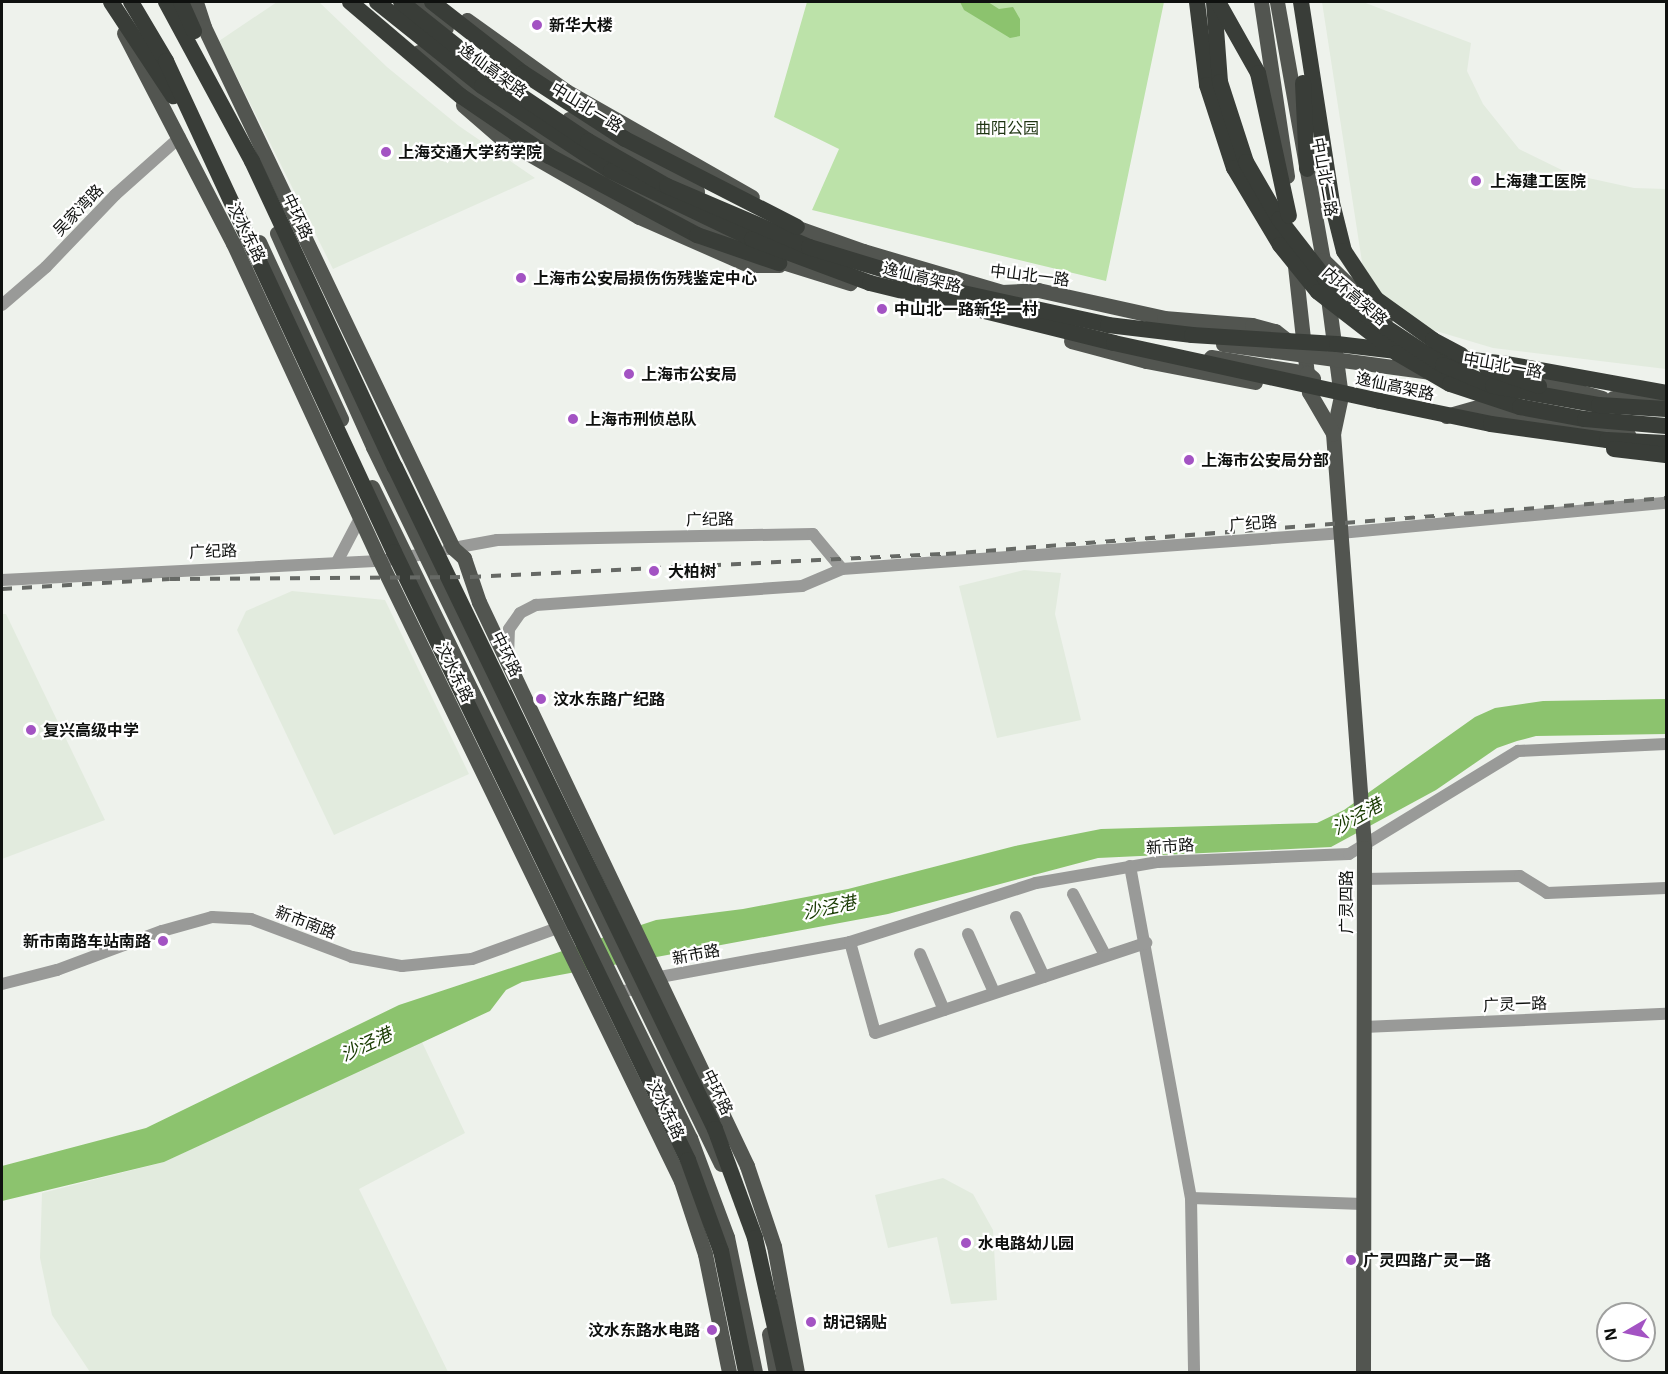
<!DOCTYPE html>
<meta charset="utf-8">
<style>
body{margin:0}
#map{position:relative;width:1668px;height:1374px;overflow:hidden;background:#eef2ec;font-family:"Noto Sans","Noto Sans SC",sans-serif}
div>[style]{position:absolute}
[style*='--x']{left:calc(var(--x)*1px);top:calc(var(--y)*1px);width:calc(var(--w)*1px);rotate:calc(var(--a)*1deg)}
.built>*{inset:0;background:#e2ebde}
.green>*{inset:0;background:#bce2a9}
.water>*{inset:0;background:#8cc36e}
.minor>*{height:12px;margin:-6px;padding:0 6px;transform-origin:6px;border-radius:6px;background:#999a98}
.major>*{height:15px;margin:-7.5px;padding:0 7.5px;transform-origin:7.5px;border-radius:7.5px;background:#525550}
.highway>*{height:16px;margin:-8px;padding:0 8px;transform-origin:8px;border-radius:8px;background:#393d38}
.rail>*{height:4px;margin-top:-2px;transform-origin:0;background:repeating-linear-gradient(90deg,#666965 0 10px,transparent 0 20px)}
.dots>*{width:16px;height:16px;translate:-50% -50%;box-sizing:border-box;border:3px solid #fff;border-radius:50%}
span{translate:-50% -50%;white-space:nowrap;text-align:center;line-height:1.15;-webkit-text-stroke:4.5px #fff;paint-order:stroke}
.poi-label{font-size:16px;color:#0f110f;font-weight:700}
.left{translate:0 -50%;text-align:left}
.right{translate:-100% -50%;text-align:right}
.street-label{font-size:16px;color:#0f110f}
.park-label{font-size:16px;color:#1e3411}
.water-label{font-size:18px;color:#183a00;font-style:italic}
.frame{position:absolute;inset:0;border:3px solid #0f110f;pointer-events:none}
.north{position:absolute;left:1596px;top:1302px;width:60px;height:60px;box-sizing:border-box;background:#fff;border:2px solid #9fa09f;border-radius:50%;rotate:261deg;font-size:16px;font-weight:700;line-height:24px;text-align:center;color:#0f110f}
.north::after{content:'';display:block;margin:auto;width:21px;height:27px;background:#a353c3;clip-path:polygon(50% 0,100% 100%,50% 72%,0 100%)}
</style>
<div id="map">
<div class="built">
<i style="clip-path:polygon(277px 2px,319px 2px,387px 67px,459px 126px,535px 178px,333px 269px,219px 41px)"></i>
<i style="clip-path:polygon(1322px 2px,1363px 2px,1471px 43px,1467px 71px,1483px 104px,1519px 149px,1570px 174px,1634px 188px,1666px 189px,1666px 369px,1493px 348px,1416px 325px,1389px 304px,1364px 275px)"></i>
<i style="clip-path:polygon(1024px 570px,1061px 573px,1055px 614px,1081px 720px,997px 738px,959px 586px)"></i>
<i style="clip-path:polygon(292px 591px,385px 600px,469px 774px,334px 835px,237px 630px,246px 611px)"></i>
<i style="clip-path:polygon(2px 614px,6px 614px,105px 820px,2px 859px)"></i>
<i style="clip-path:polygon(421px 1040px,465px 1133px,359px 1189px,448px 1372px,90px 1372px,52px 1315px,40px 1258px,42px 1193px,164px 1162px)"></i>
<i style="clip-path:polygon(943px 1178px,973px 1194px,993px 1230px,997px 1300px,951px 1304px,937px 1237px,888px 1248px,875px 1195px)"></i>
</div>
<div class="green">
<i style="clip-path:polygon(807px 2px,1164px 2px,1106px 281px,812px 210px,839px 149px,774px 117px)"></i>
</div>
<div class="water">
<i style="clip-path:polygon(960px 2px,988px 2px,999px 9px,1013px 7px,1020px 19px,1020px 36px,1010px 38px,964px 10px)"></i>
<i style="clip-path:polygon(1666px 699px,1666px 734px,1536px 736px,1517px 741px,1497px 748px,1436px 790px,1331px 847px,1098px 858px,888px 914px,522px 982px,506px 990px,490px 1011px,164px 1162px,2px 1201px,2px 1166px,146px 1128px,399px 1005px,656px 920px,743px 909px,848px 889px,1015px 846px,1101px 829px,1317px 823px,1344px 810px,1475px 717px,1495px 708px,1543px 701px)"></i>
</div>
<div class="minor">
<i style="--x:2;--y:305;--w:58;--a:-40.8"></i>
<i style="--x:46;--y:267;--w:100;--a:-46.2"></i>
<i style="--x:115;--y:195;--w:87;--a:-41.7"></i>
<i style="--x:448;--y:549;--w:50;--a:-10.4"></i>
<i style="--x:497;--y:540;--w:316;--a:-1.1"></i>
<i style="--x:813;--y:534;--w:45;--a:50.4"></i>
<i style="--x:337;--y:562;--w:50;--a:-62.4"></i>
<i style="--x:2;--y:580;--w:378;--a:-2.9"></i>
<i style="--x:380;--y:561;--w:52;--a:-8.9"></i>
<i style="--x:508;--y:657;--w:28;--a:-88"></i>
<i style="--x:509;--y:629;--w:19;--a:-55"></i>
<i style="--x:520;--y:613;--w:18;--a:-27"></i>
<i style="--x:536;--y:605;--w:267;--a:-4.1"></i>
<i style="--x:802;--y:586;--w:43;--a:-23"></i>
<i style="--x:842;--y:569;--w:499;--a:-4.1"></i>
<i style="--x:1340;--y:533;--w:327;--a:-5.3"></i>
<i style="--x:1130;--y:866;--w:338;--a:79.6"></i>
<i style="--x:1191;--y:1198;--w:174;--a:89"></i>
<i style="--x:1364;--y:879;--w:156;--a:-1.1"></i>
<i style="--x:1520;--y:876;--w:32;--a:32"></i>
<i style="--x:1547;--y:893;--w:119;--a:-2.4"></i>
<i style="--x:1073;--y:894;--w:69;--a:62.3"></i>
<i style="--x:1016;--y:917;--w:66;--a:65"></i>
<i style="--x:968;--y:934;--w:64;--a:65.9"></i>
<i style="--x:850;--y:942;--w:94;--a:74.6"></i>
<i style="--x:875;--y:1033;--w:286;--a:-18.4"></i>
<i style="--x:920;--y:954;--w:61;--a:66.8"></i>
<i style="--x:2;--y:984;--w:57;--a:-14.3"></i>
<i style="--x:57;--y:970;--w:112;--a:-20.4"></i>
<i style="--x:162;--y:931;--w:52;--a:-15.6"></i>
<i style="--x:212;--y:917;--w:39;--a:3"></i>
<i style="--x:251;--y:919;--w:108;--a:20.6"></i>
<i style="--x:352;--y:957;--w:51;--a:10.2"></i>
<i style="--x:402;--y:966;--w:70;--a:-5.7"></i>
<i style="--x:472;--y:959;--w:100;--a:-19.9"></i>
<i style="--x:611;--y:993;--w:25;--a:-9"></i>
<i style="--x:636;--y:989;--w:27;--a:-27"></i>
<i style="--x:660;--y:977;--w:193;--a:-10.4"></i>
<i style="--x:850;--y:942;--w:195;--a:-17.6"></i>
<i style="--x:1036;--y:883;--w:124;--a:-9.8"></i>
<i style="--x:1158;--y:862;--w:191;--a:-2.4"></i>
<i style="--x:1349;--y:854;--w:198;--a:-31.4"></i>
<i style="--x:1518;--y:751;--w:148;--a:-2.7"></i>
<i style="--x:1364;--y:1027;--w:302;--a:-2.5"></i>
<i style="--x:1191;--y:1198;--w:172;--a:2"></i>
</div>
<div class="major">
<i style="--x:196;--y:2;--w:26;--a:72"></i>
<i style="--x:204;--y:27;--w:577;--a:64.46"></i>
<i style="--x:453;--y:548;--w:15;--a:42"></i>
<i style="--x:464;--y:558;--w:46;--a:71.2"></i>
<i style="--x:479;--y:602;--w:624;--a:64.58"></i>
<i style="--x:747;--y:1166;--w:84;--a:71.4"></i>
<i style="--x:774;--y:1246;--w:128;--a:79.7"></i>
<i style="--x:414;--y:2;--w:41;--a:39.1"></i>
<i style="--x:1261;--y:2;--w:176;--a:81.5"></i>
<i style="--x:1277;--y:2;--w:262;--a:79.9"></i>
<i style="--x:1323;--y:260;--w:137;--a:82.5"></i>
<i style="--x:1341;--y:396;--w:38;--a:102"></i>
<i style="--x:1333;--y:433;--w:416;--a:85.7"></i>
<i style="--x:1364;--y:848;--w:524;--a:90.11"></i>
<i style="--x:467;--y:20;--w:122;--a:35.6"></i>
<i style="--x:566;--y:91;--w:214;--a:29.7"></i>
<i style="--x:124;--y:33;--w:237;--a:62.6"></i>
<i style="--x:233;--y:243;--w:350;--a:65.2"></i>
<i style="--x:380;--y:561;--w:689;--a:64.1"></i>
<i style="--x:681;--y:1181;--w:77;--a:71.8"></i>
<i style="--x:705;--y:1254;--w:120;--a:78.5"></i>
<i style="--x:419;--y:52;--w:149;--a:35.2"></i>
<i style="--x:541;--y:138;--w:113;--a:30.2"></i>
<i style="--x:639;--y:195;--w:110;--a:25.9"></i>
<i style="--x:463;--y:105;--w:50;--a:41"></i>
<i style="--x:501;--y:138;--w:159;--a:29.8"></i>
<i style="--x:639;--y:217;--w:120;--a:23.6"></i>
<i style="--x:749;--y:265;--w:30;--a:0"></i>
<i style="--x:569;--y:119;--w:147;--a:29.4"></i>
<i style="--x:787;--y:224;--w:81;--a:19.6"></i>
<i style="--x:863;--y:251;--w:145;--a:16.4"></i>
<i style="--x:1002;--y:292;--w:36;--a:-3"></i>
<i style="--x:1038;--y:290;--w:129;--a:12.5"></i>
<i style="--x:1164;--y:318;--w:88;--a:4.5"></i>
<i style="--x:1252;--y:325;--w:24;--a:15"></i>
<i style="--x:1275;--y:331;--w:37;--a:38"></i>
<i style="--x:277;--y:233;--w:235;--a:65.8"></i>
<i style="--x:373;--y:447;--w:797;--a:64.11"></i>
<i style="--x:259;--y:242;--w:195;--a:65.1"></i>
<i style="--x:1294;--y:257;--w:136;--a:83.7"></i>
<i style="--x:1309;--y:392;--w:48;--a:59.7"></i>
<i style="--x:770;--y:258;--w:84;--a:17.4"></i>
<i style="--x:1323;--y:260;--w:86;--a:44.1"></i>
<i style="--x:1071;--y:341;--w:78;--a:14.9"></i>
<i style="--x:1146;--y:361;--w:111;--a:10.9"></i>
<i style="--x:1223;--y:344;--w:208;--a:7.7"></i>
<i style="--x:1211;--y:357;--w:97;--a:9.5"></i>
<i style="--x:1307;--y:373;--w:8;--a:40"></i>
<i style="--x:1524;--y:376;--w:81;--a:15.8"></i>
<i style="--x:1613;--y:398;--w:53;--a:2.2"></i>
<i style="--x:1446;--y:416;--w:33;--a:-16"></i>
<i style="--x:1478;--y:407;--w:153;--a:10.6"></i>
<i style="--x:372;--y:487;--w:725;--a:63.97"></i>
<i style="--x:690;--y:1138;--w:106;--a:69.5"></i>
<i style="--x:727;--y:1237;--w:138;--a:78.3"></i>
<i style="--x:769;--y:1334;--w:39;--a:80"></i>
</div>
<div class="highway">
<i style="--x:111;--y:2;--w:113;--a:56.6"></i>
<i style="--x:131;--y:2;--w:69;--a:59.3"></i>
<i style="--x:166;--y:61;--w:541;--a:65.09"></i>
<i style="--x:394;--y:552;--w:675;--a:64.19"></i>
<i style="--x:688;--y:1160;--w:97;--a:70.1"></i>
<i style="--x:721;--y:1251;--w:124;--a:78.3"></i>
<i style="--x:166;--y:2;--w:181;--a:61.6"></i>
<i style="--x:252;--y:161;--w:338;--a:65"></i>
<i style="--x:395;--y:467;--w:735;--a:64.2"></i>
<i style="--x:715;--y:1129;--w:116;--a:69.8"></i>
<i style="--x:755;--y:1238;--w:137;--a:77.4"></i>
<i style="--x:181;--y:2;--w:32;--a:66"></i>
<i style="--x:350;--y:2;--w:145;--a:40.3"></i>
<i style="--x:461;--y:96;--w:107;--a:34.3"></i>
<i style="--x:549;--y:156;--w:168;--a:28.1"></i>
<i style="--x:697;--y:235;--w:87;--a:18.9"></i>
<i style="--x:377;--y:2;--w:134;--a:38.7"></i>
<i style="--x:482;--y:86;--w:154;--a:33.4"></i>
<i style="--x:611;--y:171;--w:157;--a:25.7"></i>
<i style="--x:752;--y:239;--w:126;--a:20.4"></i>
<i style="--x:870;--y:283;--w:251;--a:13.8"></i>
<i style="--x:1114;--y:343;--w:272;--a:12.3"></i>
<i style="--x:1380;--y:401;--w:113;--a:11.7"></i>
<i style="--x:1491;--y:424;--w:117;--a:7.9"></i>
<i style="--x:1607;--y:440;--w:59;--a:2.9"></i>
<i style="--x:401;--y:2;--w:138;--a:38.5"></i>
<i style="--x:509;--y:88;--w:95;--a:33.9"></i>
<i style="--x:588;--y:141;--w:91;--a:29.7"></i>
<i style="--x:667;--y:186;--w:155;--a:23.2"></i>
<i style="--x:809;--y:247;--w:152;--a:16.9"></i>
<i style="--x:954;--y:291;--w:158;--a:12.4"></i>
<i style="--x:1108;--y:325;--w:85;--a:6.8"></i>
<i style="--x:1192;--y:335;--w:145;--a:3.6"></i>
<i style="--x:1337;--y:344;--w:171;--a:6.7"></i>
<i style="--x:1507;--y:364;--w:162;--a:10.3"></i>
<i style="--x:432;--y:2;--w:115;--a:38"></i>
<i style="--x:523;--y:73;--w:121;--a:32.9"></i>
<i style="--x:625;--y:139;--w:193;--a:27.1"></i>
<i style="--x:1197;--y:2;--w:84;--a:83.1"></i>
<i style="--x:1207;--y:85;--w:87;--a:72"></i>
<i style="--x:1234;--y:168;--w:90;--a:59.1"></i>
<i style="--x:1280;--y:245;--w:60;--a:51"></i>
<i style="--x:1318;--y:292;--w:100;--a:37.7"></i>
<i style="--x:1397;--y:353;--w:61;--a:30.3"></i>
<i style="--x:1450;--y:384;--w:74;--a:18.2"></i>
<i style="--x:1520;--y:407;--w:66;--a:10.5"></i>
<i style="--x:1585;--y:419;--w:81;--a:4.9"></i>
<i style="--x:1214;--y:2;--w:80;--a:85.7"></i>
<i style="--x:1220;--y:82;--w:84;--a:72"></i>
<i style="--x:1246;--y:162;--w:66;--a:59.9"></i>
<i style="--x:1279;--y:219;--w:75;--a:52.1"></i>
<i style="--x:1325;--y:278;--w:52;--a:41.9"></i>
<i style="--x:1364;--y:313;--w:95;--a:33.4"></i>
<i style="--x:1443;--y:365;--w:54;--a:22.8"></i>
<i style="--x:1493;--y:386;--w:108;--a:10.2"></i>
<i style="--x:1599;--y:405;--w:67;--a:3.4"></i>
<i style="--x:1218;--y:2;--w:81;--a:60.6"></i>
<i style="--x:1258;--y:73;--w:146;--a:77.8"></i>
<i style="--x:1301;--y:2;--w:203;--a:81.2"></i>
<i style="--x:1332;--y:203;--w:49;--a:76"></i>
<i style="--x:1344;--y:251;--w:58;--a:56.3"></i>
<i style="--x:1376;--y:299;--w:70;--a:35.7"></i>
<i style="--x:1433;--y:340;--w:32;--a:28"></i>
<i style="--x:1303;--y:83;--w:86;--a:87.3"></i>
<i style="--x:1487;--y:368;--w:55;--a:19.1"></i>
<i style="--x:1614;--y:449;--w:52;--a:6.6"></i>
</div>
<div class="rail">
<i style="--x:2;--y:589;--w:168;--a:-3.4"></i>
<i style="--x:170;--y:579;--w:301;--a:-0.4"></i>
<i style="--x:471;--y:577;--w:476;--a:-2.8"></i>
<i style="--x:946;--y:554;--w:722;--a:-4.45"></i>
</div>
<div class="dots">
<i style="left:537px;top:25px;background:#a353c3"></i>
<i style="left:386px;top:152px;background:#a353c3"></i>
<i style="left:1476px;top:181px;background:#a353c3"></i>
<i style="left:521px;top:278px;background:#a353c3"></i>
<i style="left:882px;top:309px;background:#a353c3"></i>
<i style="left:629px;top:374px;background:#a353c3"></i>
<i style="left:573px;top:419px;background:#a353c3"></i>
<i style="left:1189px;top:460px;background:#a353c3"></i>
<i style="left:654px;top:571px;background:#a353c3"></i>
<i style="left:541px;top:699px;background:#a353c3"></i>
<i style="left:31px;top:730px;background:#a353c3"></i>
<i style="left:163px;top:941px;background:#a353c3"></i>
<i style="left:966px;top:1243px;background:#a353c3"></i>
<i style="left:1351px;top:1260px;background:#a353c3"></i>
<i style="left:811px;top:1322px;background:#a353c3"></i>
<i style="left:712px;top:1330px;background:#a353c3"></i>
</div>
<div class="poi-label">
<span class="left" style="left:549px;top:25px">新华大楼</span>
<span class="left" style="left:398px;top:152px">上海交通大学药学院</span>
<span class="left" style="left:1490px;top:181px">上海建工医院</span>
<span class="left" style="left:533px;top:278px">上海市公安局损伤伤残鉴定中心</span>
<span class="left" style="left:894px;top:309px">中山北一路新华一村</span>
<span class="left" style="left:641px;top:374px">上海市公安局</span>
<span class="left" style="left:585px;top:419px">上海市刑侦总队</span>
<span class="left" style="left:1201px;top:460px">上海市公安局分部</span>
<span class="left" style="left:668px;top:571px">大柏树</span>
<span class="left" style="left:553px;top:699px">汶水东路广纪路</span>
<span class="left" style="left:43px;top:730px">复兴高级中学</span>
<span class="right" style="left:151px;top:941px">新市南路车站南路</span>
<span class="left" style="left:978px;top:1243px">水电路幼儿园</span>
<span class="left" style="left:1363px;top:1260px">广灵四路广灵一路</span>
<span class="left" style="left:823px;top:1322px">胡记锅贴</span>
<span class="right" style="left:700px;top:1330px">汶水东路水电路</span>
</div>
<div class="street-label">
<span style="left:493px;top:70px;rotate:36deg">逸仙高架路</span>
<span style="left:587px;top:107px;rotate:31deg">中山北一路</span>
<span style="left:1325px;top:177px;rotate:80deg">中山北二路</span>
<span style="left:78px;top:210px;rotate:-46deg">吴家湾路</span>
<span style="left:298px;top:216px;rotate:65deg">中环路</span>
<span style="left:247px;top:232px;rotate:64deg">汶水东路</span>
<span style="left:1030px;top:275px;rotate:7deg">中山北一路</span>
<span style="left:922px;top:277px;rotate:14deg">逸仙高架路</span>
<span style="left:1355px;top:296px;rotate:41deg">内环高架路</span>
<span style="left:1503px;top:365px;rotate:10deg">中山北一路</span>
<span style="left:1395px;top:386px;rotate:12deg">逸仙高架路</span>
<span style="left:710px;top:519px;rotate:-1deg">广纪路</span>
<span style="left:1253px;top:523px;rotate:-4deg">广纪路</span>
<span style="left:213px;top:551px;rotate:-2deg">广纪路</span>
<span style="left:507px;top:654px;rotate:64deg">中环路</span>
<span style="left:455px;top:672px;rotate:64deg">汶水东路</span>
<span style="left:1170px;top:846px;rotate:-4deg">新市路</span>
<span style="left:1346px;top:902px;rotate:-90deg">广灵四路</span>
<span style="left:306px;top:922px;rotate:21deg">新市南路</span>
<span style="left:696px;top:954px;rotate:-11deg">新市路</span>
<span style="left:1515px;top:1004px;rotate:-2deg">广灵一路</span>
<span style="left:718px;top:1092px;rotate:64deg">中环路</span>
<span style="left:666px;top:1109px;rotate:64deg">汶水东路</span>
</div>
<div class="park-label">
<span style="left:1007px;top:128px">曲阳公园</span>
</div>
<div class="water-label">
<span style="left:1357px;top:816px;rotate:-29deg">沙泾港</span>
<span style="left:829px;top:907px;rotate:-12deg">沙泾港</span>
<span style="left:366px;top:1044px;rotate:-25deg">沙泾港</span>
</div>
<div class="frame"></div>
<div class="north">N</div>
</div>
